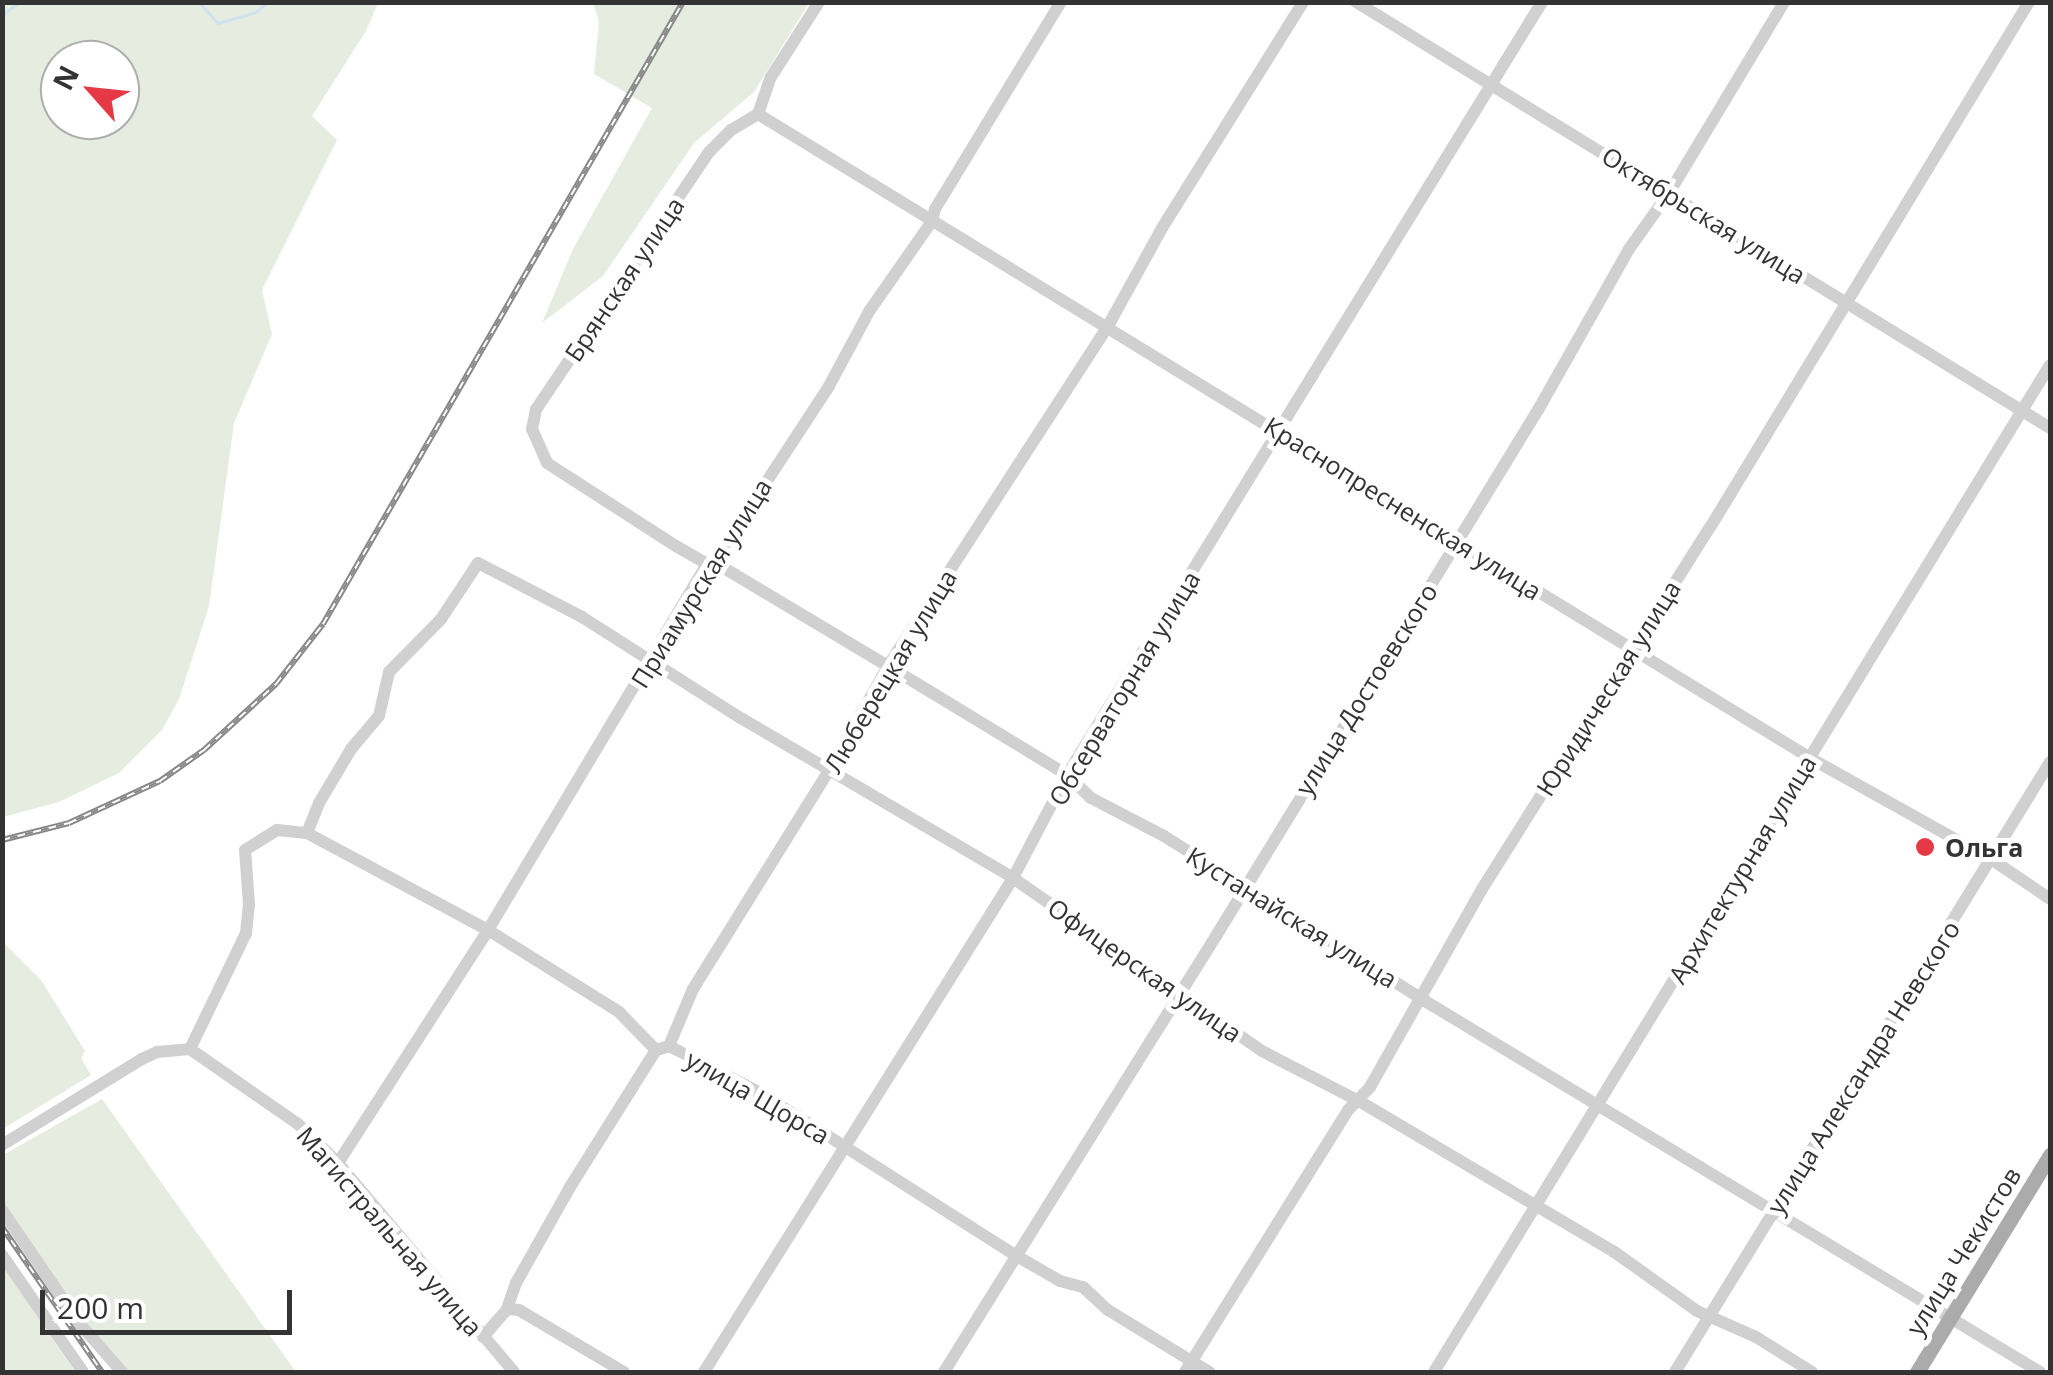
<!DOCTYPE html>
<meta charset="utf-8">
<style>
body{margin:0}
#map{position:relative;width:2053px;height:1375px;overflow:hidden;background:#fff;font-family:"Open Sans",sans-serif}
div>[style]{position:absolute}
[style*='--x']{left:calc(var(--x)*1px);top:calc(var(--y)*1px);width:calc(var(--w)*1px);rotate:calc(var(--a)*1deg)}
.green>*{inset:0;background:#e6ecdf}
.stream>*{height:2.5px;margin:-1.25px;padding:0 1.25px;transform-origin:1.25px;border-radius:1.25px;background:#cfe2ee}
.minor>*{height:12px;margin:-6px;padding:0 6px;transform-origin:6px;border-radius:6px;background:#d0d0d0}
.major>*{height:15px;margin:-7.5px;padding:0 7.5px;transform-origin:7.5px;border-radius:7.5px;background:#ababab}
.rail>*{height:6px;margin-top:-3px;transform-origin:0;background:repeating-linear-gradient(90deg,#fff 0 8px,#888 0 16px);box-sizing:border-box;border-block:2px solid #888}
.dots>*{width:28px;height:28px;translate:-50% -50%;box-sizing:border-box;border:5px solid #fff;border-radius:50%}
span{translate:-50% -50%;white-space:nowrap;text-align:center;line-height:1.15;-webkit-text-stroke:10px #fff;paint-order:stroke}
.street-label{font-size:25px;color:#333}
.poi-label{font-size:25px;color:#333;font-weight:700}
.left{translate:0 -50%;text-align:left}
.frame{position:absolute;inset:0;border:5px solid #333;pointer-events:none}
.north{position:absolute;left:40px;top:40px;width:100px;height:100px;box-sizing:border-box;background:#fff;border:2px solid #adadad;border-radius:50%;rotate:297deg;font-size:28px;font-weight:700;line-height:40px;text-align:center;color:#333}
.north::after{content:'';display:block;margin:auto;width:35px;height:45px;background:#e63946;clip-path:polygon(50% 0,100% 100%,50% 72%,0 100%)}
.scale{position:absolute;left:40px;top:1290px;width:252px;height:45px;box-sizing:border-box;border:5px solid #333;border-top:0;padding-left:12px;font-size:30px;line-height:35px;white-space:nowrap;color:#333;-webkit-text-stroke:8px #fff;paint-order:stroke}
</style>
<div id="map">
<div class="green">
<i style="clip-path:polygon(evenodd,3px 2px,378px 3px,366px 31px,312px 116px,337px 140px,262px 290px,272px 334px,234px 423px,209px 606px,179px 699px,162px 730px,119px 773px,59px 802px,3px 817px,3px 2px,60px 60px,120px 60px,120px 120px,60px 120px,60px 60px)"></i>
<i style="clip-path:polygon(593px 3px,809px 3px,754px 92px,694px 143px,603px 276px,542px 323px,573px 249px,652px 108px,594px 74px,599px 22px)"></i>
<i style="clip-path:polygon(3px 942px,41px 980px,85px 1051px,81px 1058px,91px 1075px,3px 1129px)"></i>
<i style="clip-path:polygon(102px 1099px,296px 1372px,115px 1372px,3px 1208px,3px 1155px)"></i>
<i style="clip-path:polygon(2px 1264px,41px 1322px,75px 1372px,3px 1372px)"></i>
</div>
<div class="stream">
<i style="--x:199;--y:2;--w:28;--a:48"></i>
<i style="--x:218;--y:23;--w:40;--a:-16"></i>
<i style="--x:256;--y:12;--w:15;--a:-42"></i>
<i style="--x:2;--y:15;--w:21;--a:-37"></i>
</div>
<div class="minor">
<i style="--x:1356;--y:2;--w:814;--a:31.54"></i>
<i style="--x:758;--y:114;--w:31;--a:149"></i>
<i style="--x:731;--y:130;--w:31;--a:135"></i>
<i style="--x:709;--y:152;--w:310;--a:123.9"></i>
<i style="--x:536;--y:409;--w:20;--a:101"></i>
<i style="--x:532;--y:429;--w:37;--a:66"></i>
<i style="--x:547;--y:463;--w:153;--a:32.8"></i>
<i style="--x:676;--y:546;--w:36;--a:30"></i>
<i style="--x:707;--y:564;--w:7;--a:-16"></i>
<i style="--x:714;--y:562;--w:203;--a:30.9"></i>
<i style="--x:888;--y:666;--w:210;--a:31.3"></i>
<i style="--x:1067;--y:775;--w:33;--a:44"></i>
<i style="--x:1091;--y:798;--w:82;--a:27.5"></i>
<i style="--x:1164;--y:836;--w:303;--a:32.3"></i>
<i style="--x:1420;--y:998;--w:724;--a:31.1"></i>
<i style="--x:758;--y:114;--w:1233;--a:31.47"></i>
<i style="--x:1810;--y:758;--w:207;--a:29.2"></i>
<i style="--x:1991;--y:859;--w:71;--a:34.1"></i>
<i style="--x:758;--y:114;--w:39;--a:-71"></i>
<i style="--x:771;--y:77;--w:89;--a:-57.4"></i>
<i style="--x:307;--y:833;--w:32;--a:-68"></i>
<i style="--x:319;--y:803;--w:63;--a:-59.3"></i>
<i style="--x:351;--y:749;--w:43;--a:-49.7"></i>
<i style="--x:379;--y:716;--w:45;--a:-77.2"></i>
<i style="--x:389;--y:672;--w:74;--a:-45.5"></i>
<i style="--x:441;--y:619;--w:67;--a:-56.5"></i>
<i style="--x:478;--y:563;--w:117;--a:27.4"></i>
<i style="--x:582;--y:617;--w:186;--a:32.5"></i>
<i style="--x:739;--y:717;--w:318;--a:30.4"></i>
<i style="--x:1013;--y:878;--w:303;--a:34.8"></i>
<i style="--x:1262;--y:1051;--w:109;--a:27.3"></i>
<i style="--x:1359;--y:1101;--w:295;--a:30.6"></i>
<i style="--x:1613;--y:1251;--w:103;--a:35.5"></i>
<i style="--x:1697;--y:1311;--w:64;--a:23.8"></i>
<i style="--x:1756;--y:1337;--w:66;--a:32"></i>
<i style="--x:190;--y:1049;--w:129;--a:-64.2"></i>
<i style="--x:246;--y:933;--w:29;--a:-84"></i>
<i style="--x:249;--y:904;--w:54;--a:-94.2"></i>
<i style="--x:245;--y:850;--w:38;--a:-32"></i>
<i style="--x:277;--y:830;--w:30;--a:6"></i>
<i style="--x:307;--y:833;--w:205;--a:28.2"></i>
<i style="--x:488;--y:930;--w:155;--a:32"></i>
<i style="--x:619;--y:1012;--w:53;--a:45.8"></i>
<i style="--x:656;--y:1050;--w:14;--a:-17"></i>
<i style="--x:669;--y:1046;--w:101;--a:27.1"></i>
<i style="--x:759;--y:1092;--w:303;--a:32.5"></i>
<i style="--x:1015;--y:1255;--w:52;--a:30"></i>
<i style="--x:1060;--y:1281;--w:24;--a:15"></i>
<i style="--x:1083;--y:1287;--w:34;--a:43"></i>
<i style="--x:1108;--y:1310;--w:119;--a:31.5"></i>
<i style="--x:2;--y:1145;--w:164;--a:-31.6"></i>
<i style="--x:142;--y:1059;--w:17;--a:-25"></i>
<i style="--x:157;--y:1052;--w:33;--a:-5"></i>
<i style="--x:190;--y:1049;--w:131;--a:34.8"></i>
<i style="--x:298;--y:1124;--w:56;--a:44.3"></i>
<i style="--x:338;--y:1163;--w:273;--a:49.9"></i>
<i style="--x:338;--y:1163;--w:277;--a:-57.2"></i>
<i style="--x:488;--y:930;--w:427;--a:-59.1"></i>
<i style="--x:707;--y:564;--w:7;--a:-16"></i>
<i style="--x:714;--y:562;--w:210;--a:-56.8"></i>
<i style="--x:829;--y:386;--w:86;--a:-61.7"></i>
<i style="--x:870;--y:310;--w:108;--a:-55.1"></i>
<i style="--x:932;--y:221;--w:12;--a:-76"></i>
<i style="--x:935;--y:209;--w:242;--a:-58.7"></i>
<i style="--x:2;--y:1210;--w:138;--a:55.6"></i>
<i style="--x:80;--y:1324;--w:64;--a:48.8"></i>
<i style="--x:2;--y:1255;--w:142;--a:55.3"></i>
<i style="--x:507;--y:1309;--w:12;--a:5"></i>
<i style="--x:519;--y:1310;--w:122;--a:30.6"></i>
<i style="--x:483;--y:1337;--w:37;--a:-49"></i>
<i style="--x:507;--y:1309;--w:28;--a:-71"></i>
<i style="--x:516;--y:1283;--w:110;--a:-60.6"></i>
<i style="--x:570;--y:1187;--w:162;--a:-57.9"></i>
<i style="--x:656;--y:1050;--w:14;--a:-17"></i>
<i style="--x:669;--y:1046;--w:62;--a:-67.2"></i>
<i style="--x:693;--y:989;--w:259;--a:-58.1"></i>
<i style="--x:830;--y:769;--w:118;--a:-60.6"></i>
<i style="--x:888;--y:666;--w:405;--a:-57.1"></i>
<i style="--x:1108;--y:326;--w:112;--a:-61.1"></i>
<i style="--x:1162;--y:228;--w:266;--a:-58"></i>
<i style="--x:704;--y:1372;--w:583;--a:-57.97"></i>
<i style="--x:1013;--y:878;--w:116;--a:-62.3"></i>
<i style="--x:1067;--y:775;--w:907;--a:-58.43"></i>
<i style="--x:944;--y:1372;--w:514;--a:-58.04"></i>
<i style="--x:1216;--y:936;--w:617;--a:-58.53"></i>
<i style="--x:1538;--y:410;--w:185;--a:-60.5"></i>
<i style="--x:1629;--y:249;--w:69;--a:-54.5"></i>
<i style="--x:1669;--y:193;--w:223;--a:-58.9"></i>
<i style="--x:1185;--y:1372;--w:310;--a:-58.1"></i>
<i style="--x:1349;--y:1109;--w:30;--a:-46"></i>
<i style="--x:1370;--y:1087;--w:227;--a:-60.5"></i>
<i style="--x:1482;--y:889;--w:429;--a:-57.8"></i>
<i style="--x:1711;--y:526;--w:613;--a:-58.75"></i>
<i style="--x:1434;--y:1372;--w:1180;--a:-58.55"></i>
<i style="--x:1675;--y:1372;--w:716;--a:-58.42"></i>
</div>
<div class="major">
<i style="--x:1917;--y:1372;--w:255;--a:-58.5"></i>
</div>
<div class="rail">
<i style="--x:2;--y:840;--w:69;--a:-14.2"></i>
<i style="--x:69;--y:823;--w:100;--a:-24.8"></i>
<i style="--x:160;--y:781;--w:54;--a:-35.2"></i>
<i style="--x:204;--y:750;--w:98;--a:-42.5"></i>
<i style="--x:276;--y:684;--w:76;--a:-51.9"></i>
<i style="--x:323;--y:624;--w:719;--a:-59.94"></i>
<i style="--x:2;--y:1227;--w:176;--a:55.4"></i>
</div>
<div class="dots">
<i style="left:1925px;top:847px;background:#e63946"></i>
</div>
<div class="street-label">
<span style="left:1704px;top:215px;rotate:32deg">Октябрьская улица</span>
<span style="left:624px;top:279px;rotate:-56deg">Брянская улица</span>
<span style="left:1403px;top:508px;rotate:32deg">Краснопресненская улица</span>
<span style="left:701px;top:583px;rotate:-58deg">Приамурская улица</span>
<span style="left:890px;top:671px;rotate:-59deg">Люберецкая улица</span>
<span style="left:1124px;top:688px;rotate:-59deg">Обсерваторная улица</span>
<span style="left:1608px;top:688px;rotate:-58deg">Юридическая улица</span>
<span style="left:1366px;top:689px;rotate:-58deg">улица Достоевского</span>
<span style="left:1742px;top:869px;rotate:-59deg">Архитектурная улица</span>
<span style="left:1292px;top:917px;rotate:32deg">Кустанайская улица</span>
<span style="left:1145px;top:970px;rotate:35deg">Офицерская улица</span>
<span style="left:1863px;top:1067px;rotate:-58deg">улица Александра Невского</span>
<span style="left:758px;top:1097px;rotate:30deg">улица Щорса</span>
<span style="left:390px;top:1231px;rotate:49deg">Магистральная улица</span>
<span style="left:1963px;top:1251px;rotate:-58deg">улица Чекистов</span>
</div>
<div class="poi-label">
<span class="left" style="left:1945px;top:847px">Ольга</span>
</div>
<div class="frame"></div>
<div class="north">N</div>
<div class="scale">200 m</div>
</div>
